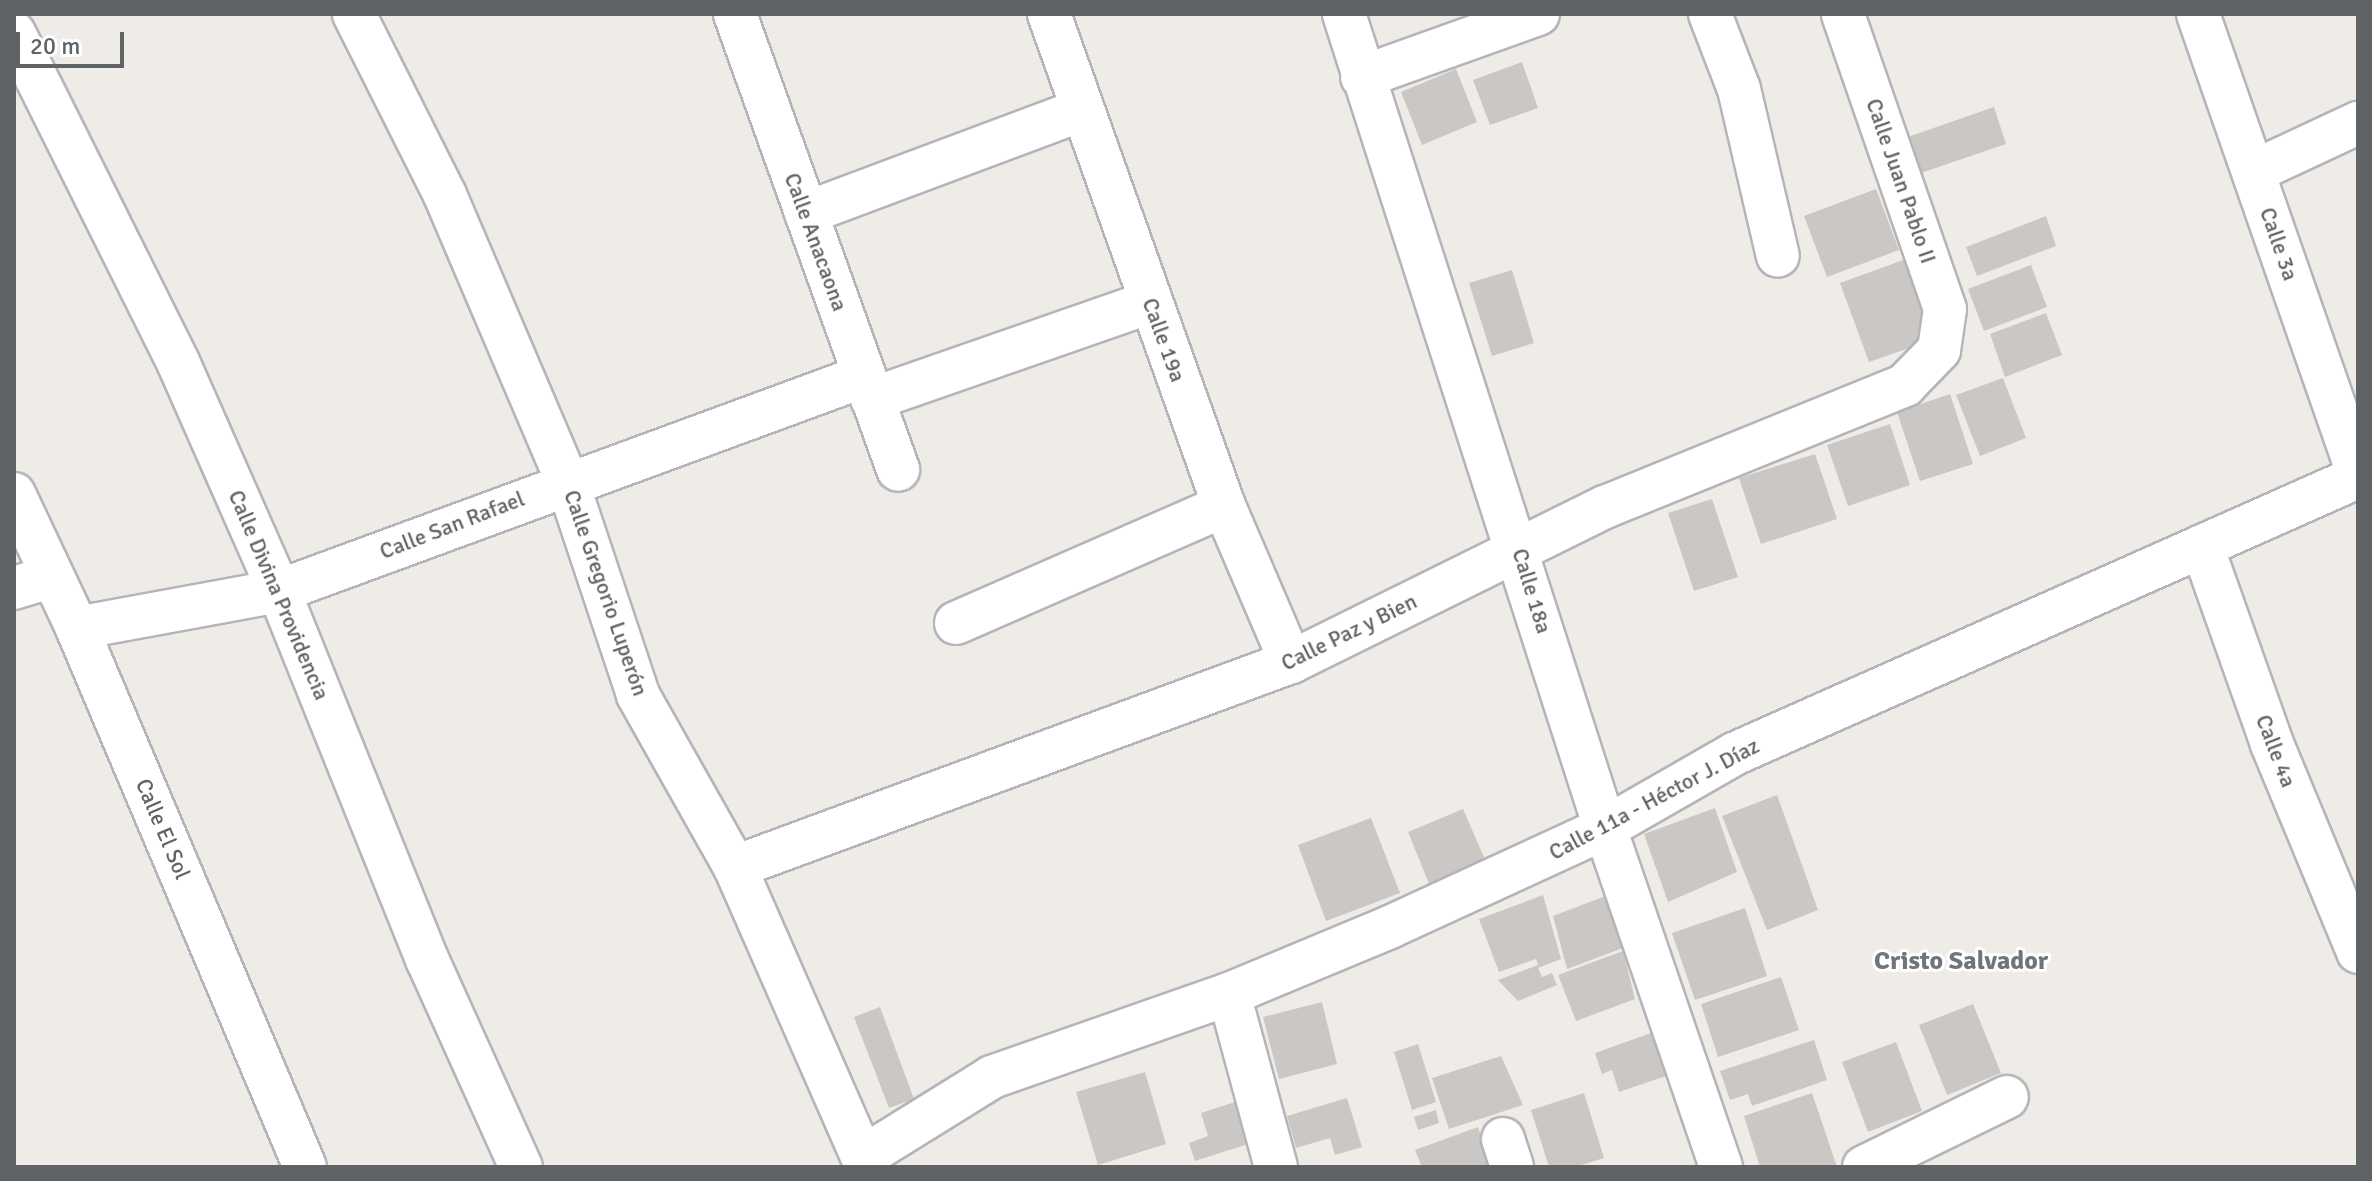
<!DOCTYPE html>
<meta charset="utf-8">
<style>
body{margin:0}
#map{position:relative;width:2372px;height:1181px;overflow:hidden;background:#efece8;font-family:Signika,sans-serif}
div>[style]{position:absolute}
[style*='--x']{left:calc(var(--x)*1px);top:calc(var(--y)*1px);width:calc(var(--w)*1px);rotate:calc(var(--a)*1deg)}
.building>*{inset:0;background:#cbc7c4}
.roads{filter:drop-shadow(2px 0 #b3b5b8) drop-shadow(-2px 0 #b3b5b8) drop-shadow(0 2px #b3b5b8) drop-shadow(0 -2px #b3b5b8)}
.minor>*{height:42px;margin:-21px;padding:0 21px;transform-origin:21px;border-radius:21px;background:#fff}
span{translate:-50% -50%;white-space:nowrap;text-align:center;line-height:1.15;-webkit-text-stroke:6px #fff;paint-order:stroke}
.street-label{font-size:22px;color:#5f6366}
.quarter-label{font-size:26px;color:#707578;font-weight:700}
.frame{position:absolute;inset:0;border:16px solid #5f6366;pointer-events:none}
.scale{position:absolute;left:16px;top:32px;width:108px;height:36px;box-sizing:border-box;border:4px solid #5f6366;border-top:0;padding-left:10px;font-size:24px;line-height:28px;white-space:nowrap;color:#5f6366;-webkit-text-stroke:6px #fff;paint-order:stroke}
</style>
<div id="map">
<div class="building">
<i style="clip-path:polygon(1522px 62px,1538px 108px,1490px 125px,1473px 80px)"></i>
<i style="clip-path:polygon(1456px 69px,1477px 122px,1422px 145px,1401px 92px)"></i>
<i style="clip-path:polygon(1994px 107px,2006px 144px,1918px 174px,1905px 138px)"></i>
<i style="clip-path:polygon(1876px 189px,1899px 250px,1827px 277px,1804px 216px)"></i>
<i style="clip-path:polygon(2046px 216px,2056px 246px,1977px 276px,1966px 247px)"></i>
<i style="clip-path:polygon(1906px 259px,1935px 339px,1869px 362px,1840px 283px)"></i>
<i style="clip-path:polygon(2031px 265px,2047px 307px,1984px 331px,1968px 289px)"></i>
<i style="clip-path:polygon(1512px 270px,1534px 343px,1492px 356px,1469px 283px)"></i>
<i style="clip-path:polygon(2046px 313px,2062px 355px,2005px 377px,1990px 334px)"></i>
<i style="clip-path:polygon(2003px 378px,2026px 438px,1980px 456px,1956px 395px)"></i>
<i style="clip-path:polygon(1950px 394px,1973px 464px,1920px 481px,1897px 412px)"></i>
<i style="clip-path:polygon(1890px 424px,1910px 485px,1848px 506px,1827px 445px)"></i>
<i style="clip-path:polygon(1815px 454px,1837px 519px,1761px 544px,1739px 478px)"></i>
<i style="clip-path:polygon(1712px 499px,1738px 577px,1694px 591px,1668px 513px)"></i>
<i style="clip-path:polygon(1777px 795px,1818px 910px,1767px 930px,1722px 816px)"></i>
<i style="clip-path:polygon(1715px 808px,1737px 872px,1668px 902px,1644px 834px)"></i>
<i style="clip-path:polygon(1463px 809px,1486px 862px,1430px 886px,1408px 832px)"></i>
<i style="clip-path:polygon(1371px 818px,1400px 893px,1326px 921px,1298px 845px)"></i>
<i style="clip-path:polygon(1611px 894px,1631px 945px,1567px 969px,1553px 916px)"></i>
<i style="clip-path:polygon(1543px 895px,1561px 959px,1538px 968px,1542px 977px,1552px 973px,1557px 985px,1518px 1001px,1498px 980px,1538px 965px,1536px 959px,1499px 972px,1479px 919px)"></i>
<i style="clip-path:polygon(1745px 908px,1767px 976px,1695px 1000px,1672px 933px)"></i>
<i style="clip-path:polygon(1623px 951px,1635px 999px,1576px 1021px,1558px 975px)"></i>
<i style="clip-path:polygon(1781px 977px,1799px 1030px,1718px 1057px,1701px 1004px)"></i>
<i style="clip-path:polygon(1322px 1002px,1337px 1064px,1279px 1079px,1263px 1017px)"></i>
<i style="clip-path:polygon(1973px 1004px,2001px 1073px,1947px 1095px,1919px 1025px)"></i>
<i style="clip-path:polygon(880px 1007px,914px 1099px,889px 1108px,854px 1017px)"></i>
<i style="clip-path:polygon(1651px 1033px,1666px 1076px,1619px 1092px,1612px 1070px,1602px 1074px,1595px 1053px)"></i>
<i style="clip-path:polygon(1814px 1040px,1827px 1080px,1752px 1106px,1748px 1094px,1730px 1100px,1720px 1071px)"></i>
<i style="clip-path:polygon(1896px 1042px,1922px 1111px,1868px 1132px,1842px 1062px)"></i>
<i style="clip-path:polygon(1418px 1044px,1436px 1102px,1412px 1110px,1394px 1052px)"></i>
<i style="clip-path:polygon(1501px 1056px,1523px 1105px,1449px 1129px,1432px 1078px)"></i>
<i style="clip-path:polygon(1145px 1072px,1166px 1144px,1098px 1165px,1076px 1092px)"></i>
<i style="clip-path:polygon(1584px 1093px,1604px 1158px,1575px 1167px,1549px 1167px,1531px 1110px)"></i>
<i style="clip-path:polygon(1812px 1093px,1837px 1167px,1760px 1167px,1744px 1116px)"></i>
<i style="clip-path:polygon(1347px 1098px,1362px 1147px,1335px 1155px,1330px 1138px,1296px 1148px,1287px 1116px)"></i>
<i style="clip-path:polygon(1235px 1102px,1248px 1144px,1195px 1161px,1189px 1143px,1208px 1136px,1201px 1113px)"></i>
<i style="clip-path:polygon(1436px 1110px,1439px 1123px,1418px 1130px,1414px 1117px)"></i>
<i style="clip-path:polygon(1478px 1127px,1492px 1167px,1422px 1167px,1415px 1150px)"></i>
</div>
<div class="roads">
<div class="minor">
<i style="--x:354;--y:14;--w:203;--a:63.3"></i>
<i style="--x:445;--y:195;--w:311;--a:66.9"></i>
<i style="--x:567;--y:481;--w:225;--a:71.6"></i>
<i style="--x:638;--y:695;--w:197;--a:60.6"></i>
<i style="--x:735;--y:867;--w:328;--a:66.3"></i>
<i style="--x:735;--y:14;--w:484;--a:70.3"></i>
<i style="--x:1049;--y:14;--w:522;--a:70.42"></i>
<i style="--x:1224;--y:506;--w:170;--a:66.8"></i>
<i style="--x:1344;--y:14;--w:855;--a:72.22"></i>
<i style="--x:1605;--y:828;--w:358;--a:71.1"></i>
<i style="--x:1710;--y:14;--w:80;--a:68.9"></i>
<i style="--x:1739;--y:89;--w:171;--a:76.9"></i>
<i style="--x:2198;--y:14;--w:487;--a:70.8"></i>
<i style="--x:14;--y:33;--w:368;--a:63.5"></i>
<i style="--x:178;--y:362;--w:250;--a:66.2"></i>
<i style="--x:279;--y:591;--w:397;--a:68.1"></i>
<i style="--x:427;--y:959;--w:228;--a:65.7"></i>
<i style="--x:1362;--y:77;--w:187;--a:-19.7"></i>
<i style="--x:2255;--y:171;--w:114;--a:-25"></i>
<i style="--x:806;--y:213;--w:294;--a:-20.5"></i>
<i style="--x:872;--y:399;--w:294;--a:-19.2"></i>
<i style="--x:14;--y:494;--w:148;--a:64.8"></i>
<i style="--x:77;--y:628;--w:585;--a:67.07"></i>
<i style="--x:2202;--y:546;--w:210;--a:70.5"></i>
<i style="--x:2272;--y:744;--w:225;--a:67.5"></i>
<i style="--x:14;--y:588;--w:38;--a:-17"></i>
<i style="--x:956;--y:623;--w:292;--a:-23.6"></i>
<i style="--x:77;--y:628;--w:205;--a:-10.4"></i>
<i style="--x:279;--y:591;--w:623;--a:-20.18"></i>
<i style="--x:735;--y:867;--w:593;--a:-20.24"></i>
<i style="--x:1291;--y:662;--w:350;--a:-26.3"></i>
<i style="--x:1605;--y:507;--w:324;--a:-22.1"></i>
<i style="--x:1905;--y:385;--w:49;--a:-45.8"></i>
<i style="--x:1939;--y:350;--w:41;--a:-81.7"></i>
<i style="--x:1945;--y:309;--w:312;--a:-109.1"></i>
<i style="--x:1229;--y:994;--w:179;--a:74.8"></i>
<i style="--x:1503;--y:1139;--w:29;--a:72"></i>
<i style="--x:863;--y:1157;--w:152;--a:-31.8"></i>
<i style="--x:992;--y:1077;--w:251;--a:-19.3"></i>
<i style="--x:1229;--y:994;--w:174;--a:-22.6"></i>
<i style="--x:1390;--y:927;--w:237;--a:-24.7"></i>
<i style="--x:1605;--y:828;--w:149;--a:-29.8"></i>
<i style="--x:1734;--y:754;--w:683;--a:-23.94"></i>
<i style="--x:1864;--y:1167;--w:159;--a:-26.1"></i>
</div>
</div>
<div class="street-label">
<span style="left:1901px;top:181px;rotate:71deg">Calle Juan Pablo II</span>
<span style="left:816px;top:242px;rotate:70deg">Calle Anacaona</span>
<span style="left:2279px;top:244px;rotate:71deg">Calle 3a</span>
<span style="left:1164px;top:340px;rotate:70deg">Calle 19a</span>
<span style="left:452px;top:525px;rotate:-21deg">Calle San Rafael</span>
<span style="left:1532px;top:591px;rotate:73deg">Calle 18a</span>
<span style="left:606px;top:593px;rotate:71deg">Calle Gregorio Luperón</span>
<span style="left:279px;top:595px;rotate:67deg">Calle Divina Providencia</span>
<span style="left:1349px;top:632px;rotate:-26deg">Calle Paz y Bien</span>
<span style="left:2276px;top:751px;rotate:69deg">Calle 4a</span>
<span style="left:1654px;top:799px;rotate:-28deg">Calle 11a - Héctor J. Díaz</span>
<span style="left:163px;top:829px;rotate:67deg">Calle El Sol</span>
</div>
<div class="quarter-label">
<span style="left:1961px;top:962px">Cristo Salvador</span>
</div>
<div class="frame"></div>
<div class="scale">20 m</div>
</div>
